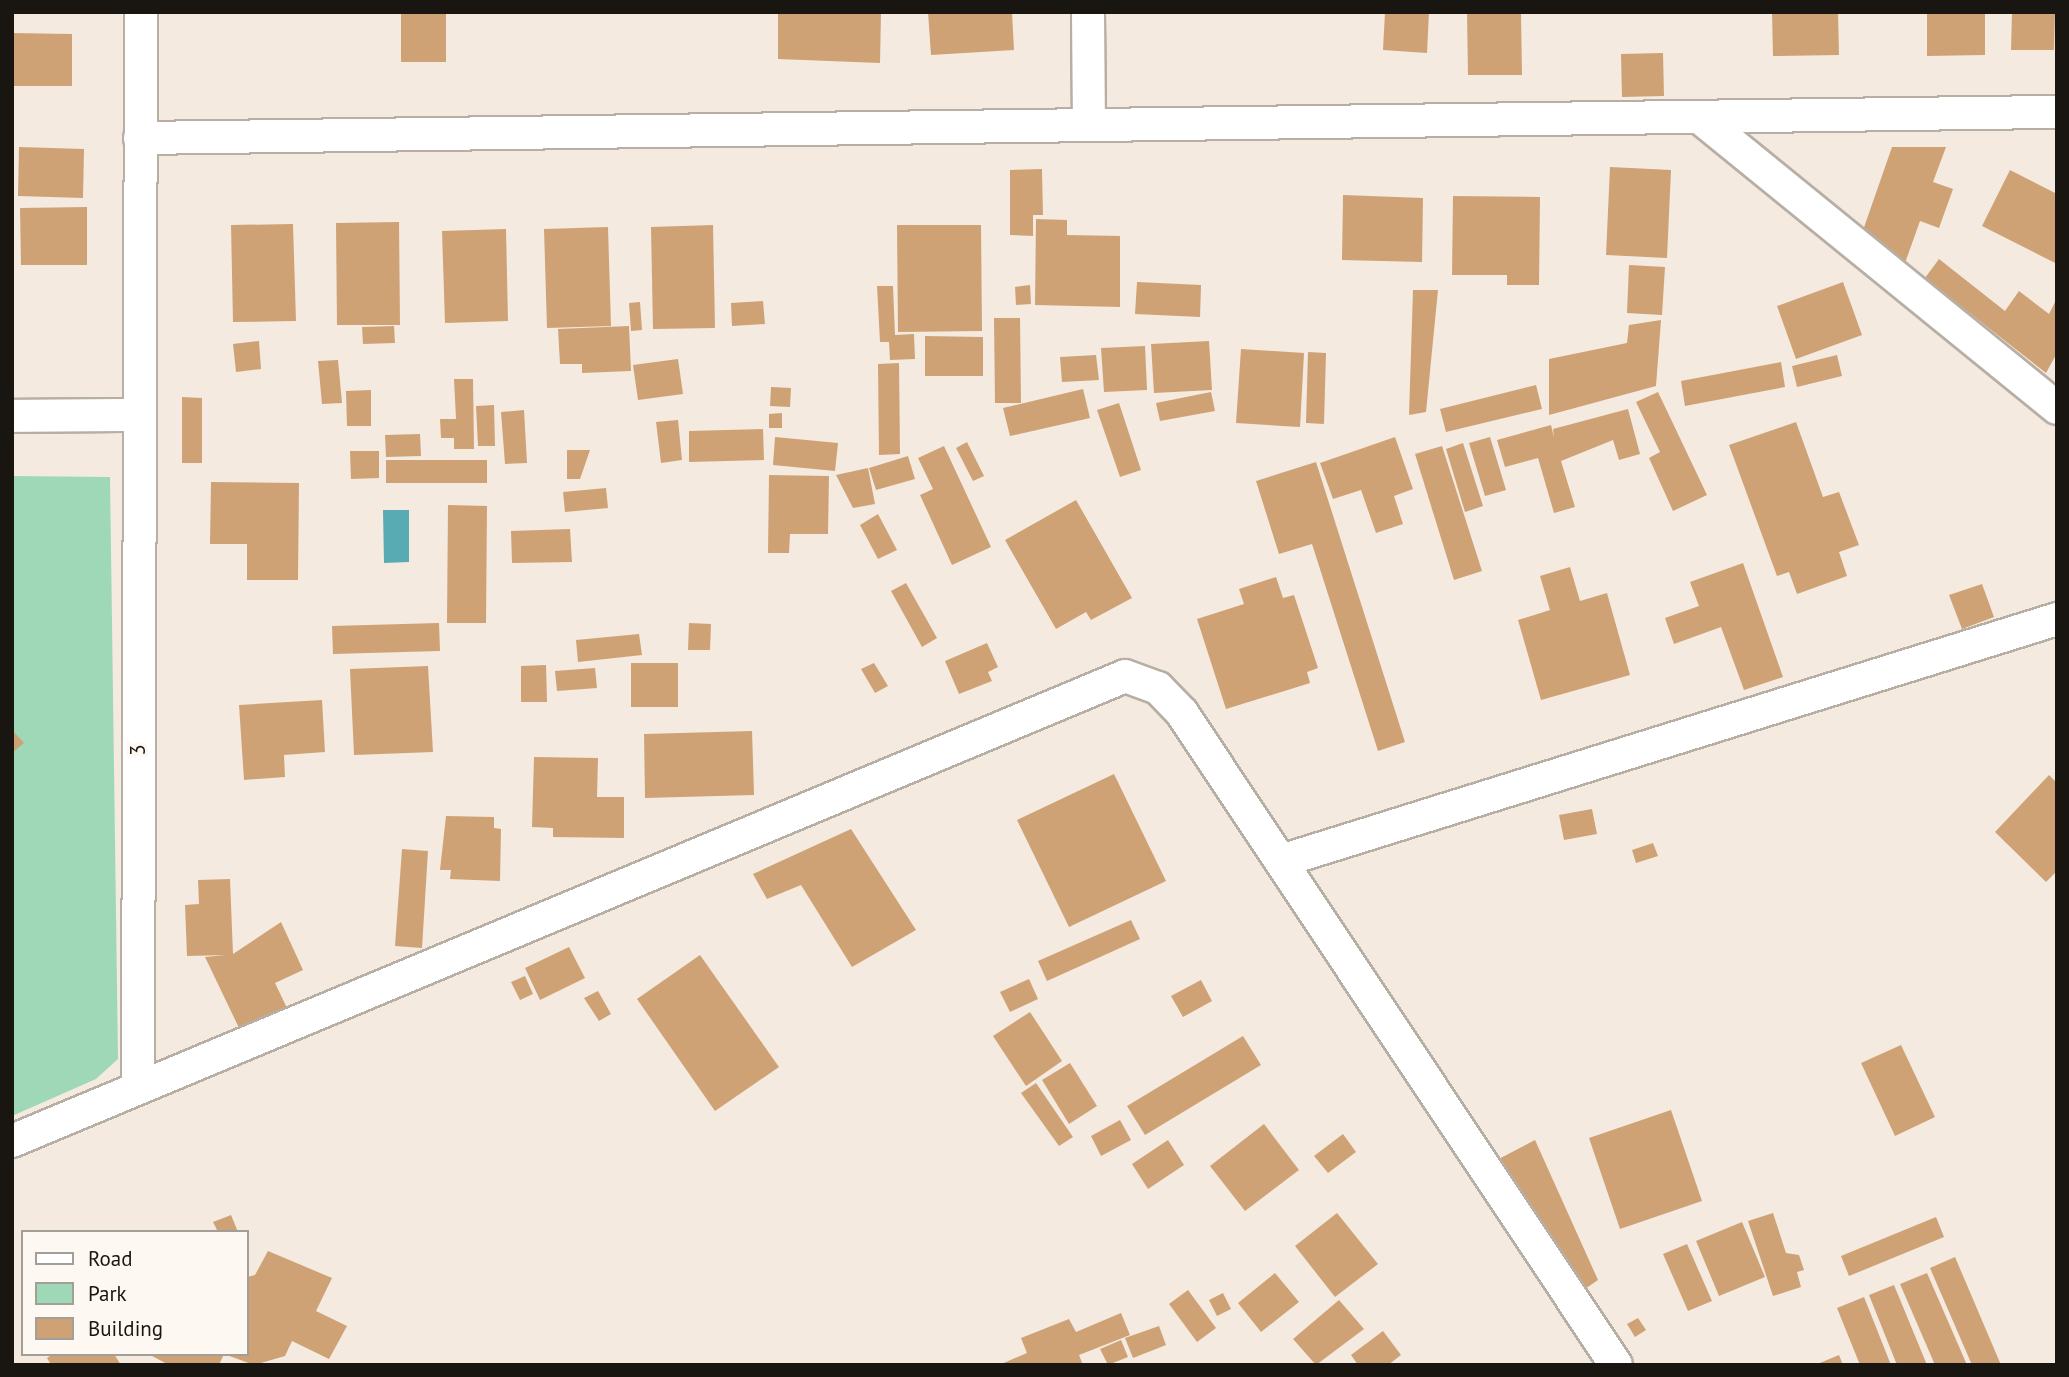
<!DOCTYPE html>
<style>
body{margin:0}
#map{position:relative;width:2069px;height:1377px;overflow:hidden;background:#f4eae0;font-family:"PT Sans",sans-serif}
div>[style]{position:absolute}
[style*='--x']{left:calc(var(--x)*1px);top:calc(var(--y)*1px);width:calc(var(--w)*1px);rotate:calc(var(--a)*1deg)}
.green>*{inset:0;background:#9fd8b7}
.water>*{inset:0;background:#59abb3}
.building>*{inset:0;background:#cfa275}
.roads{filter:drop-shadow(2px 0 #b7aea4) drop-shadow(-2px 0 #b7aea4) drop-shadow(0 2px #b7aea4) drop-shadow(0 -2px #b7aea4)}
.minor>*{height:32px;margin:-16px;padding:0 16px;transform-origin:16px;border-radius:16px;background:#fff}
span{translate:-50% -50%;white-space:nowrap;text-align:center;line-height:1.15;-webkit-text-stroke:7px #fef8f2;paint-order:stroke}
.street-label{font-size:21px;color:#191612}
.frame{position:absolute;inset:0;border:14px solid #191612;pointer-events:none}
.legend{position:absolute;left:21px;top:1230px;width:228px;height:126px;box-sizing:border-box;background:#fef8f2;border:2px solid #a29e98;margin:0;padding:9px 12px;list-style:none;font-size:21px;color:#191612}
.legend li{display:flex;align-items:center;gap:14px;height:35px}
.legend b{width:35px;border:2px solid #a29e98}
</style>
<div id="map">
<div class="green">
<i style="clip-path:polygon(12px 476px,110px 477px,118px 1059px,96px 1079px,12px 1116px)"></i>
</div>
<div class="water">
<i style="clip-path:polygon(383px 510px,409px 510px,409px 562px,384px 563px)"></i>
</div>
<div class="building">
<i style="clip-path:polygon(401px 12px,446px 12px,446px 62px,401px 62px)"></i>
<i style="clip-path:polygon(778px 12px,881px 12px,880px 63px,778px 59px)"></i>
<i style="clip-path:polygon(928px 12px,1012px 12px,1014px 50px,931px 55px)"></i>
<i style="clip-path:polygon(1385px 12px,1429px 12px,1427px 53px,1383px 50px)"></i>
<i style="clip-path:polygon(1467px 12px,1521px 12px,1522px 75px,1468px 75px)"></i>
<i style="clip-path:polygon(1772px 12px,1838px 12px,1839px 55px,1773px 56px)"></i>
<i style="clip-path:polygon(1927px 12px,1985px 12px,1985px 55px,1927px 56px)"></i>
<i style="clip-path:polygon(2012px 12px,2055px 12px,2054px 50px,2011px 50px)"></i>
<i style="clip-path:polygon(12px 33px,72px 34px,72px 86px,12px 86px)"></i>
<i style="clip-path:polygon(1663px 53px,1664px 96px,1622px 97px,1621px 54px)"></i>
<i style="clip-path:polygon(19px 147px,84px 149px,83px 198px,18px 196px)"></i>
<i style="clip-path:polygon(1892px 147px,1946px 147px,1933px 182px,1953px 189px,1939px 228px,1920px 221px,1905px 263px,1861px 236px)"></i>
<i style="clip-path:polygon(1610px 167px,1671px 170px,1667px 258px,1606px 255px)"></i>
<i style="clip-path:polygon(1042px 169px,1043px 215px,1033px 215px,1033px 236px,1010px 235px,1010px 170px)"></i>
<i style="clip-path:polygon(2010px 170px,2057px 194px,2057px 264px,1982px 226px)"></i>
<i style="clip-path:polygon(1343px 195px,1423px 198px,1422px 262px,1342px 260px)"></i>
<i style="clip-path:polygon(1453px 196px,1540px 197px,1539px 285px,1507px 285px,1507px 275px,1452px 275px)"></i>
<i style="clip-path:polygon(87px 207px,87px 265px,21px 265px,20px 208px)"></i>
<i style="clip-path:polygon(1036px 219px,1067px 220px,1067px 235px,1120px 236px,1120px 307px,1035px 305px)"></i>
<i style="clip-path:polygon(399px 222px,400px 325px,337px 325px,336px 223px)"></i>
<i style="clip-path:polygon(293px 224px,296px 321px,233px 322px,231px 225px)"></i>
<i style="clip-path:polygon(713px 225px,715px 328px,653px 329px,651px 227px)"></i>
<i style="clip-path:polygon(897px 225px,981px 225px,982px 331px,898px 332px)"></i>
<i style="clip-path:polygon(608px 227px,611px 326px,547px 328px,544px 229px)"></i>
<i style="clip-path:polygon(506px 229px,508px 321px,445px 323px,442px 231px)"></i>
<i style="clip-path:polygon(1939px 259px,2005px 311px,2019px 291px,2049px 314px,2057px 298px,2057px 353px,2046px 373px,1925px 278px)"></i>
<i style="clip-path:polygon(1629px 265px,1665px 267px,1662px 315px,1627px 313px)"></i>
<i style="clip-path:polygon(1137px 282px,1201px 285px,1200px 317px,1135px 314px)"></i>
<i style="clip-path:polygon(1843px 282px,1862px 335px,1796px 359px,1777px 306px)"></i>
<i style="clip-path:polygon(1030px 285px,1031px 304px,1016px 305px,1015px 287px)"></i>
<i style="clip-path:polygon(877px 286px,893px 286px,895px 335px,914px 334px,915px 359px,890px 360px,889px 342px,880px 342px)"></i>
<i style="clip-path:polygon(1413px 290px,1438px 290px,1426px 412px,1409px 415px)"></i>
<i style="clip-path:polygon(763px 301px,765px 324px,732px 326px,731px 303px)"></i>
<i style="clip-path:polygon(640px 302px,642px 330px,631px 331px,629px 303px)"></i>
<i style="clip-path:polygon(994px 318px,1020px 318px,1021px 403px,995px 403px)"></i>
<i style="clip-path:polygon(1661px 320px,1656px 386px,1549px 415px,1549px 359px,1627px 343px,1629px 325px)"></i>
<i style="clip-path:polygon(394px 326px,395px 343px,363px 344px,362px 327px)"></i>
<i style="clip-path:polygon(629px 326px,631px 371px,582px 373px,582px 364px,560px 364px,558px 329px)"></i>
<i style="clip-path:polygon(925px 336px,983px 337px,983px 376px,925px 376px)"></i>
<i style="clip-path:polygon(259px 341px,261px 369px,236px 372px,233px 344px)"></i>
<i style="clip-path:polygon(1209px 341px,1212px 390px,1154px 393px,1151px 344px)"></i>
<i style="clip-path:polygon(1145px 346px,1147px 390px,1104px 392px,1101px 348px)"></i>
<i style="clip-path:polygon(1241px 349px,1304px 353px,1300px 427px,1236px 423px)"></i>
<i style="clip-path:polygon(1308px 352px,1326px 353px,1324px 424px,1306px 423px)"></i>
<i style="clip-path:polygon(1096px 355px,1099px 380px,1062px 382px,1060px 357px)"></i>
<i style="clip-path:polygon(1837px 355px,1842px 376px,1797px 387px,1792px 366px)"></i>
<i style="clip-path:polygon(678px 359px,683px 394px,638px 400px,633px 365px)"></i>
<i style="clip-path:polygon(338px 360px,342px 403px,322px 404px,318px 361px)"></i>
<i style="clip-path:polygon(1781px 362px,1785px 387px,1685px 406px,1681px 381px)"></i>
<i style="clip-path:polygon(899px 363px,900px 454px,879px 455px,878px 364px)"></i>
<i style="clip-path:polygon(454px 379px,473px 379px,474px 449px,454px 449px,454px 438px,441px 438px,440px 419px,456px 419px)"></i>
<i style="clip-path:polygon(1536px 385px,1542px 409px,1446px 432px,1440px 409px)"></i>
<i style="clip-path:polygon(771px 387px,791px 388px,790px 407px,770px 406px)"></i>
<i style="clip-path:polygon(1083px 389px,1090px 418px,1010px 436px,1003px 408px)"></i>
<i style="clip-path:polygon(371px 390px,371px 426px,347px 426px,346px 391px)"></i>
<i style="clip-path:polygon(1211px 392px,1215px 411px,1160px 421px,1156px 403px)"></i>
<i style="clip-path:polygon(1658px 392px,1707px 495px,1673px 511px,1649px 458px,1660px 452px,1636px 402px)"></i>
<i style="clip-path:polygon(182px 397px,202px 398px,202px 463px,182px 463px)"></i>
<i style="clip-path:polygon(1119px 403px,1141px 470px,1120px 477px,1097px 410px)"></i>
<i style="clip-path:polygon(494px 405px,495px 446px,478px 446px,476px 406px)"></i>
<i style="clip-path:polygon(1628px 409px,1640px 454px,1619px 460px,1613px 440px,1561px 461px,1575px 507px,1554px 513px,1538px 458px,1505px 467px,1497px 440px,1551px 425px,1554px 438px,1553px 429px)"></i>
<i style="clip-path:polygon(524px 410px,527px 463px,505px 464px,501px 412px)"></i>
<i style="clip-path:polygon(782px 413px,782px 428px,769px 428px,769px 414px)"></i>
<i style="clip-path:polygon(678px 420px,682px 460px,661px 463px,656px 422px)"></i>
<i style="clip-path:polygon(1796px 422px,1823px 497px,1839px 492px,1859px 545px,1839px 552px,1847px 576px,1797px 594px,1789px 572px,1777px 576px,1729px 445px)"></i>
<i style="clip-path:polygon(763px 429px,764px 460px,689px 462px,689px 431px)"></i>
<i style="clip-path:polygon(420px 434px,421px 456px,386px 457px,385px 435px)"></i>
<i style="clip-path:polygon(775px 437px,838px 443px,835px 471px,773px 465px)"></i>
<i style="clip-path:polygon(1395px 437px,1413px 489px,1394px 496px,1403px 524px,1376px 533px,1361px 490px,1333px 499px,1320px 463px)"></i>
<i style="clip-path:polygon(1490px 437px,1506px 490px,1485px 496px,1469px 443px)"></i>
<i style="clip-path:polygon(967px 442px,984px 476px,973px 481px,956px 448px)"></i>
<i style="clip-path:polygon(1463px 443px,1483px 506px,1465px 512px,1446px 449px)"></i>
<i style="clip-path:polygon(944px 446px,991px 547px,952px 565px,920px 495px,933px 489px,918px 458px)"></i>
<i style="clip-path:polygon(1442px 446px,1482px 571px,1454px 580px,1415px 454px)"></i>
<i style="clip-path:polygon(567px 450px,590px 450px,580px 479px,567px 479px)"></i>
<i style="clip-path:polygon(350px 451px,379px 451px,379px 478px,351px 479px)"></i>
<i style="clip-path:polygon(908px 456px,915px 479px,876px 490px,869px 468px)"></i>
<i style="clip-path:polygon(386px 460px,487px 460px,487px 483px,386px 483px)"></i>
<i style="clip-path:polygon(1316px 462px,1405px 742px,1378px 751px,1312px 544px,1279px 554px,1256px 481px)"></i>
<i style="clip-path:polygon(868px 468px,875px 504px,853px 508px,836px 475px)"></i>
<i style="clip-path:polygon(769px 475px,829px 476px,828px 534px,790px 534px,789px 553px,768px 553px)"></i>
<i style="clip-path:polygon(211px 482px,299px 483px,298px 580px,247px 580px,247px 544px,210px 544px)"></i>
<i style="clip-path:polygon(606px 488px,608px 508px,565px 512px,563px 492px)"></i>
<i style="clip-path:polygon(1076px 500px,1132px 598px,1091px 620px,1086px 612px,1056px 629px,1005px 540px)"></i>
<i style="clip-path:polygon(448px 505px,487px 506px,486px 623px,447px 623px)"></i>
<i style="clip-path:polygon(878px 514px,897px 550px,878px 559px,860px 525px)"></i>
<i style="clip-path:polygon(570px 529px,572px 562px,512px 563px,511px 531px)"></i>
<i style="clip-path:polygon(1743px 563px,1783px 677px,1744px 690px,1721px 627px,1674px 644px,1665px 618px,1699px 606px,1690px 582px)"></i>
<i style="clip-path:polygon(1570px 567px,1580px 601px,1607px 593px,1630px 675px,1541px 700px,1518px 620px,1550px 610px,1540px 576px)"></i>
<i style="clip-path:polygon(1276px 577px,1283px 598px,1294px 595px,1318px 668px,1307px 672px,1310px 683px,1226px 709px,1197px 619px,1244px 604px,1239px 589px)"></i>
<i style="clip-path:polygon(906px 583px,937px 638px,922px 647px,891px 591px)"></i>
<i style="clip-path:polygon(1982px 584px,1994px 617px,1962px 629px,1949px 595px)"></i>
<i style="clip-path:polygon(439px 623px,440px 651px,333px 654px,332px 626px)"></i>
<i style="clip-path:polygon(689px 623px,711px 624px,710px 650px,688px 650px)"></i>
<i style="clip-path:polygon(639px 634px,642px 655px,578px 662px,576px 640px)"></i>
<i style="clip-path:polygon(987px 643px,998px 667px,988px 672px,992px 681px,959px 694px,945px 661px)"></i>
<i style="clip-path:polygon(631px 663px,678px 663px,678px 707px,631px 707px)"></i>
<i style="clip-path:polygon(874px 663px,888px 686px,875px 693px,861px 669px)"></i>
<i style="clip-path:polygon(546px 665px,547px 702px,521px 702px,521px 666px)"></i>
<i style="clip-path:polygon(428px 666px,433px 752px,354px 755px,350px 669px)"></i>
<i style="clip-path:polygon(595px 668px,597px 688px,557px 691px,555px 671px)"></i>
<i style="clip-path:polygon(322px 700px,325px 752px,284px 755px,285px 777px,244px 780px,239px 705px)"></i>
<i style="clip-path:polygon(12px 730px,24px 743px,12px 753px)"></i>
<i style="clip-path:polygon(752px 731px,754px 795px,645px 798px,644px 734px)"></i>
<i style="clip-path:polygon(534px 757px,598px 758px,597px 797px,624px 797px,624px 838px,553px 837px,553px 828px,532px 827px)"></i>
<i style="clip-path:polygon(1114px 774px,1166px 881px,1069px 927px,1017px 820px)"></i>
<i style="clip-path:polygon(2049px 775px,2057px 783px,2057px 871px,2046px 882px,1995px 832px)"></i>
<i style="clip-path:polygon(1592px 809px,1597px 834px,1564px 840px,1559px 815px)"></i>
<i style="clip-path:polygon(446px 816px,494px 817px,494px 828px,501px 829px,500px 881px,450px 879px,451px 870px,440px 870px)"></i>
<i style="clip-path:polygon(851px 829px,916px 930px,852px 967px,801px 885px,767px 899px,753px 874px)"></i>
<i style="clip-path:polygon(1653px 843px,1658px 856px,1636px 863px,1632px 850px)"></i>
<i style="clip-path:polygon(402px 849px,428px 851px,422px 948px,395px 946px)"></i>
<i style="clip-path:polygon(230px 879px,233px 954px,281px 922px,303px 970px,275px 983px,287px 1008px,240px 1030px,205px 957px,226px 955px,187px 956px,185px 905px,199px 904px,198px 880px)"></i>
<i style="clip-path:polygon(1131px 920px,1140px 939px,1047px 981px,1038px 961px)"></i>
<i style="clip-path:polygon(569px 947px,585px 978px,540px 1000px,525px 968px)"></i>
<i style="clip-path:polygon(700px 955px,779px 1067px,715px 1111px,637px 999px)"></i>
<i style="clip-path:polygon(525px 976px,533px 994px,520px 1000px,511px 982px)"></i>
<i style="clip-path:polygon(1029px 979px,1038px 999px,1010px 1012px,1000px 992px)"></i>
<i style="clip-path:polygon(1201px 980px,1212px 1001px,1183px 1017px,1171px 996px)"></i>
<i style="clip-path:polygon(598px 991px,611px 1014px,599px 1021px,584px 998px)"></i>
<i style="clip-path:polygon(1030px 1012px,1062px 1061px,1026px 1086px,993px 1036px)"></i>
<i style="clip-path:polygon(1243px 1036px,1261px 1065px,1145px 1135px,1127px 1106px)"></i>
<i style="clip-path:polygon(1901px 1045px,1935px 1117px,1895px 1136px,1861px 1063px)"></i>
<i style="clip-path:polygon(1070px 1063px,1097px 1106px,1069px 1124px,1042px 1080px)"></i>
<i style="clip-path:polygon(1036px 1083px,1073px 1137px,1059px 1146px,1021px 1093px)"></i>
<i style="clip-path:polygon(1671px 1110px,1702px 1201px,1620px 1229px,1589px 1138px)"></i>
<i style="clip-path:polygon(1120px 1120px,1131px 1140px,1101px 1156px,1091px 1136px)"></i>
<i style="clip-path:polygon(1264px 1124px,1299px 1170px,1245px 1211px,1210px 1166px)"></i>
<i style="clip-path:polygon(1343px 1134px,1356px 1152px,1328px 1173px,1314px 1156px)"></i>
<i style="clip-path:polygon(1168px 1140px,1184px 1165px,1148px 1189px,1132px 1164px)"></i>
<i style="clip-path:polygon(1535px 1140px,1598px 1280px,1585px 1289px,1493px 1162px)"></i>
<i style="clip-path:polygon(1337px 1213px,1378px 1264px,1335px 1297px,1295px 1246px)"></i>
<i style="clip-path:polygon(1773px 1213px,1786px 1253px,1799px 1255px,1804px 1270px,1797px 1272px,1801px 1287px,1773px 1296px,1748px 1221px)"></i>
<i style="clip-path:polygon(231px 1215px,238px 1232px,218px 1232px,213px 1222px)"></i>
<i style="clip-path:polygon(1936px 1217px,1944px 1237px,1849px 1276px,1841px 1256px)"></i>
<i style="clip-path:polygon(1742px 1222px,1765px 1277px,1719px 1296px,1696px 1241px)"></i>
<i style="clip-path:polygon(1687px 1244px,1712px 1301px,1688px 1311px,1663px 1254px)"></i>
<i style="clip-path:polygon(268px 1251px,332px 1278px,316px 1311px,347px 1326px,329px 1359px,292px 1341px,285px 1356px,254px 1365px,224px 1354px,219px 1365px,169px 1365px,152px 1356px,153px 1354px,247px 1354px,247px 1277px,255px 1275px)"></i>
<i style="clip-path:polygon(1955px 1257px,2001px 1365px,1972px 1365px,1930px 1268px)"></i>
<i style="clip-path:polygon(1275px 1273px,1299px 1302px,1261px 1332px,1238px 1303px)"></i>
<i style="clip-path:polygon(1927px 1273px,1967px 1365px,1935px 1365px,1900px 1284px)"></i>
<i style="clip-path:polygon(1894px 1285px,1927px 1365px,1897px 1365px,1869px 1295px)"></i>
<i style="clip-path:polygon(1188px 1290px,1216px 1328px,1197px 1342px,1169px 1304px)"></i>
<i style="clip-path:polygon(1223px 1293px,1231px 1309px,1217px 1316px,1209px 1300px)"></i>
<i style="clip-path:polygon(1864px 1297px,1891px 1365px,1860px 1365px,1837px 1308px)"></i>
<i style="clip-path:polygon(1339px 1300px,1364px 1329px,1316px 1365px,1293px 1339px)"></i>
<i style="clip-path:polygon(1121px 1313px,1130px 1335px,1079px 1355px,1083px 1365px,999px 1365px,1027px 1353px,1021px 1338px,1069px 1319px,1076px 1332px)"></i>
<i style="clip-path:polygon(1638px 1318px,1646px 1330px,1635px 1337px,1627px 1324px)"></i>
<i style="clip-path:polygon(1159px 1326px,1166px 1345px,1133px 1358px,1125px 1338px)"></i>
<i style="clip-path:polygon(1383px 1331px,1401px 1355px,1388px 1365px,1358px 1365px,1351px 1355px)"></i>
<i style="clip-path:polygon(1121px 1340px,1128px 1357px,1108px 1365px,1100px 1349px)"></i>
<i style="clip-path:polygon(53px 1354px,114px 1354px,121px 1365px,51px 1365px,47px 1358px)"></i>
<i style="clip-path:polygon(1839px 1355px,1843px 1365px,1815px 1365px)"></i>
</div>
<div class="roads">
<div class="minor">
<i style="--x:1088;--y:12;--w:109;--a:89.5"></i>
<i style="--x:1704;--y:121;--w:455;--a:39.1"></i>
<i style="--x:140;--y:138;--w:1917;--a:-0.78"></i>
<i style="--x:12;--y:416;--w:126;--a:-0.5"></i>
<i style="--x:1281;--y:861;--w:813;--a:-17.32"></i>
<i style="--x:138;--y:1085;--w:1073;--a:-89.84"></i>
<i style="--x:12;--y:1141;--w:1206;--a:-22.67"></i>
<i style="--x:1125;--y:676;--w:35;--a:20"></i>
<i style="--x:1158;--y:688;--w:35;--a:46"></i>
<i style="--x:1182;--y:713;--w:783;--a:56.35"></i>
</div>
</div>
<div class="street-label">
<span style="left:138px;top:750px;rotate:-90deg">3</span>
</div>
<div class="frame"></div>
<ul class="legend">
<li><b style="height:9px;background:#fff"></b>Road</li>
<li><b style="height:19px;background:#9fd8b7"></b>Park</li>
<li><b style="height:19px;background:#cfa275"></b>Building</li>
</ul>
</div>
